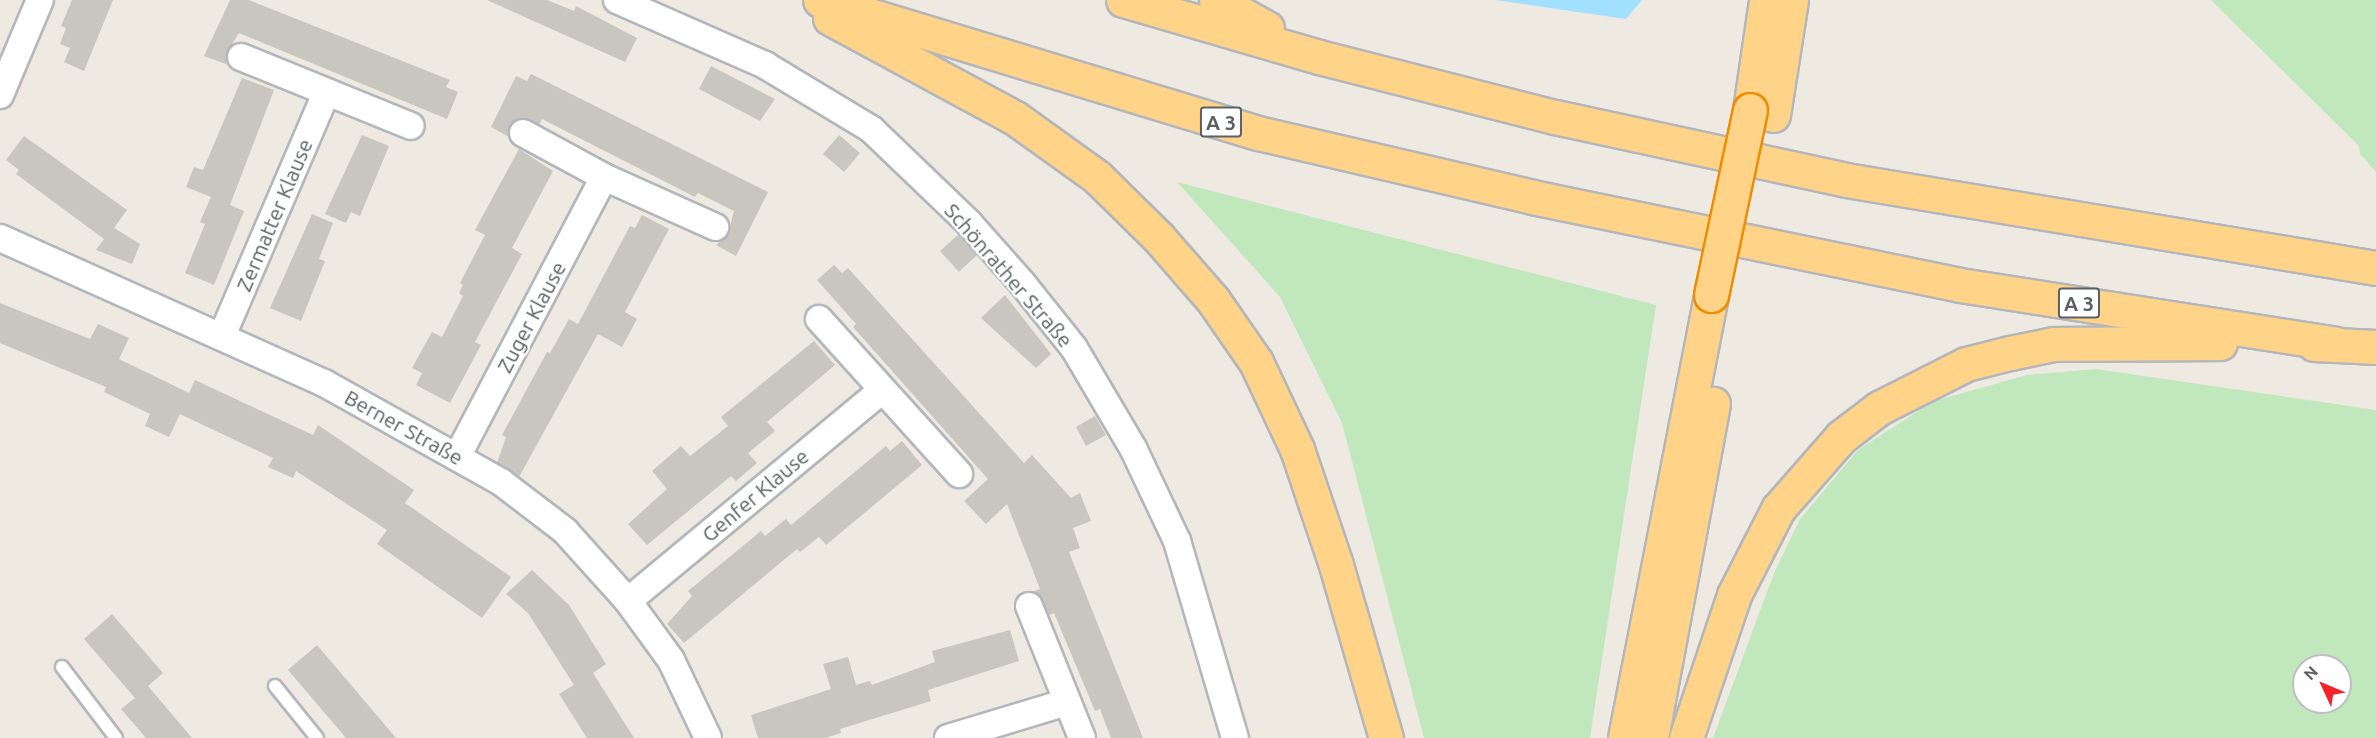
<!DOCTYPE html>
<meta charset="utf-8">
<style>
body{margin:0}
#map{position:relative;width:2376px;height:738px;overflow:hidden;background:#eeeae2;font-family:Ubuntu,sans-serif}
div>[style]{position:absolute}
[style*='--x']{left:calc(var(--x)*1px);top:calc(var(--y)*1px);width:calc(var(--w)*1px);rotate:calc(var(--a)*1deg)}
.green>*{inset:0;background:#c1e8bd}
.water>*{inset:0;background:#a1e1ff}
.building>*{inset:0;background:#c9c5bf}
.roads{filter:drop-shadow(2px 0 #b3b6ba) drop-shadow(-2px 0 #b3b6ba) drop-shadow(0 2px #b3b6ba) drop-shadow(0 -2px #b3b6ba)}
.lane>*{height:12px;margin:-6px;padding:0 6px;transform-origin:6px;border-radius:6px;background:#fff}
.street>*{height:26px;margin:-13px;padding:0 13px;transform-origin:13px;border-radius:13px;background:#fff}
.highway>*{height:33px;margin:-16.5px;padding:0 16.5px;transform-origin:16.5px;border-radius:16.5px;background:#ffd488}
.bridges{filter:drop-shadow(2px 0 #f08a00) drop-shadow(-2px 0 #f08a00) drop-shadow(0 2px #f08a00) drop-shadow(0 -2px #f08a00)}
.highway-bridge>*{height:33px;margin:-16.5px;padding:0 16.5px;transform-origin:16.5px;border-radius:16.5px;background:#ffd488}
span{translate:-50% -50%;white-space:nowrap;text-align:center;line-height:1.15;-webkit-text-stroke:4.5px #fff;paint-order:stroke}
.shield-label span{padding:2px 4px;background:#fff;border:2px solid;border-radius:4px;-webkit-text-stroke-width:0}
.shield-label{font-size:20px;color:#5a6064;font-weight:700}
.street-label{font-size:21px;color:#5a6064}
.north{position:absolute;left:2292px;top:654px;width:60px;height:60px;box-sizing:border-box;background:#fff;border:2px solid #bdbfc1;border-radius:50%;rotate:314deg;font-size:16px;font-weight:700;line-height:24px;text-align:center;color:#5a6064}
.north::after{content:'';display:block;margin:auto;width:21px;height:27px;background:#f42229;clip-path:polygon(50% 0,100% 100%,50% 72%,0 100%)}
</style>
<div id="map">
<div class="green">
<i style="clip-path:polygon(2211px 0,2376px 0,2376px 172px,2360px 154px,2359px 146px)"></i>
<i style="clip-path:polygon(1177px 182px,1656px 305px,1590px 738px,1424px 738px,1342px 423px,1280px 297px)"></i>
<i style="clip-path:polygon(evenodd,2096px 369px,2376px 410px,2376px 738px,1713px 738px,1774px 573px,1800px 519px,1858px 450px,1934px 401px,2027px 375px,2096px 369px,2304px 666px,2340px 666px,2340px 702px,2304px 702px,2304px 666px)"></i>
</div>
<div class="water">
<i style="clip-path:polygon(1495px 0,1642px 0,1626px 19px)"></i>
</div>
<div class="building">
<i style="clip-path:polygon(72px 0,113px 0,84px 71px,64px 62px,70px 48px,60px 44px,66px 28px,61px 26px)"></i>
<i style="clip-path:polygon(230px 0,249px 0,450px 80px,446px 87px,458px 92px,447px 119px,239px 33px,227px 52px,226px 64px,204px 56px)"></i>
<i style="clip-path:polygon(487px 0,547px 0,574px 11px,576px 6px,637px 38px,625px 62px)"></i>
<i style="clip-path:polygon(711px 66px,775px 99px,760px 121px,699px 89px)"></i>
<i style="clip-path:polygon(531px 74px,768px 192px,736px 256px,716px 245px,728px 234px,734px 211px,698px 193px,695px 197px,542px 119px,539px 125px,523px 118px,516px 120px,510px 126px,509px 137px,491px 127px,516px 76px,527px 81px)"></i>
<i style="clip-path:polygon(242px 78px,274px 90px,230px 205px,244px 211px,214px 285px,185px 273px,205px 224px,200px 222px,211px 197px,186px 187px,194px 167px,203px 170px)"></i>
<i style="clip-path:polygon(362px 135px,389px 146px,360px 216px,351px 212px,346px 223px,325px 214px)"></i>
<i style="clip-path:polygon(839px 135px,860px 153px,844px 172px,823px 154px)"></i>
<i style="clip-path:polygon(24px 136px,127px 210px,114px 228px,140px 244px,132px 264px,96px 250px,104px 239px,16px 174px,19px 170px,6px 160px)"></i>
<i style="clip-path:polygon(519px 149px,553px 171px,512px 248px,522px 254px,475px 342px,481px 345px,450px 403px,416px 385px,422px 373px,412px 368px,432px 332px,442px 337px,463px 296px,459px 293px,463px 285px,460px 283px,485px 235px,475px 230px)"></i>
<i style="clip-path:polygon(312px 214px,333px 223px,319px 259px,325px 261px,301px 321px,270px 308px)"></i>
<i style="clip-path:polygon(642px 215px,669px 229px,625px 312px,637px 319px,622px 347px,598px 334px,519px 477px,497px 463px,506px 437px,502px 435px,547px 352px,550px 353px,569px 319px,578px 324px,630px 226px,635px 228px)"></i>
<i style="clip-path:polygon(959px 234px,977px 255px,959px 272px,940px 251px)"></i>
<i style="clip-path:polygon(834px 265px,842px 273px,848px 268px,1024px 463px,1032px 455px,1071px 498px,1080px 493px,1091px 521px,1073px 528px,1080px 548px,1069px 552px,1143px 738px,1111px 738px,1100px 709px,1095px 711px,1054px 613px,1049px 615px,1043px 600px,1032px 592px,1040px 589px,1007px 504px,986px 524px,964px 501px,988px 479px,853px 327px,856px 324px,817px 280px)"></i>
<i style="clip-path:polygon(1005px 295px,1051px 354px,1036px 368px,981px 318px)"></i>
<i style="clip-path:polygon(0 303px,90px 339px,98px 324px,129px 338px,119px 359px,189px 393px,195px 380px,313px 435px,318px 425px,414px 490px,405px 503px,511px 577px,482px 618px,377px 544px,387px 530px,296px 471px,293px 478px,268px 467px,273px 458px,180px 414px,169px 437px,145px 426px,150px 414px,104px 392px,106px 387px,0 343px)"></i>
<i style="clip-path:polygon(814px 341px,835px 365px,767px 422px,775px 431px,748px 453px,757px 463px,736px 481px,731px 476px,647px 545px,628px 524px,667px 489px,652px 471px,681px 446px,690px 456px,728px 426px,721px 417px)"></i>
<i style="clip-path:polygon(1095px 416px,1106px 435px,1086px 446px,1076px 427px)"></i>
<i style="clip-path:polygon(902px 441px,922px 465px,826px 545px,819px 537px,800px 552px,797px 549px,684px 643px,667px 624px,692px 596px,688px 591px,761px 531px,765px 536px,786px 519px,791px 525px,886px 446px,890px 451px)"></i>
<i style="clip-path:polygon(532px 570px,569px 605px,606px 664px,593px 673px,634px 738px,587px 738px,559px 694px,574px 685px,528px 613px,506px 594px)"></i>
<i style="clip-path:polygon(112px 614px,163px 673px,148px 686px,192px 738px,146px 738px,121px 709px,135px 698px,84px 639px)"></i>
<i style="clip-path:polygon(1010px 630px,1019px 661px,928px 690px,931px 701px,840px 729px,841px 733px,825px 738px,758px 738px,751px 715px,831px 689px,823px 664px,848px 657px,856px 685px,870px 681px,872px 685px,935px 662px,932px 651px)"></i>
<i style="clip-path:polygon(317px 645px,335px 666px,396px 738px,346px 738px,288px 670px)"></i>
</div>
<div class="roads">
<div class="lane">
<i style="--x:62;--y:667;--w:89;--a:52.7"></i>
<i style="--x:275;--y:686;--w:67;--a:51.1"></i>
</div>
<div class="street">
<i style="--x:617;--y:0;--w:162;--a:23.7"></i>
<i style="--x:765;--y:65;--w:124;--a:31.1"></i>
<i style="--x:871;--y:129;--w:136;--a:43.8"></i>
<i style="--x:969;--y:223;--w:80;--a:48.5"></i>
<i style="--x:1022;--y:283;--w:83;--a:51.3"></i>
<i style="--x:1074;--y:348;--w:118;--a:59.5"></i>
<i style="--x:1134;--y:450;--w:101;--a:64.7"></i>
<i style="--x:1177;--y:541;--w:205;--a:73.6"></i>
<i style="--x:241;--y:57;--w:183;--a:22.1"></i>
<i style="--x:0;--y:95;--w:103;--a:-67.2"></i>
<i style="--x:523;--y:133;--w:92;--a:28.5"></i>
<i style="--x:604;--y:177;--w:122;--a:24.2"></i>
<i style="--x:0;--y:238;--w:355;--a:24.1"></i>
<i style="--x:324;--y:383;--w:203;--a:29.2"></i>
<i style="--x:501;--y:482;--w:81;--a:37.4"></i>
<i style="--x:565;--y:531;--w:94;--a:48"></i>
<i style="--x:628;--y:601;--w:73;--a:53.9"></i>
<i style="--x:671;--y:660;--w:86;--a:64.6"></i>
<i style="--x:819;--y:319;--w:209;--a:47.9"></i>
<i style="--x:222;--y:336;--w:264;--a:-66.8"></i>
<i style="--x:457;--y:457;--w:316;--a:-62.3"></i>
<i style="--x:628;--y:601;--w:330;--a:-39.7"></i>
<i style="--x:1029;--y:606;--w:142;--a:68.1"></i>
<i style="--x:948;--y:738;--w:124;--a:-16.8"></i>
</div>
<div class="highway">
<i style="--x:820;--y:0;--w:458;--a:16.9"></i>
<i style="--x:1258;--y:133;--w:281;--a:13.1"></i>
<i style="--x:1532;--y:197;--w:437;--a:11.6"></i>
<i style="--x:1960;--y:285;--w:381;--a:8.9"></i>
<i style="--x:1123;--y:0;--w:204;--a:16.2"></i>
<i style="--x:1319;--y:57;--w:244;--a:14.3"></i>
<i style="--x:1555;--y:117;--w:298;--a:12.2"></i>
<i style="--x:1846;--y:180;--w:537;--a:9.43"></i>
<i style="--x:1216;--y:0;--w:58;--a:28.8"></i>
<i style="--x:830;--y:18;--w:210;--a:28.4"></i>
<i style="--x:1015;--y:118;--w:101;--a:35.7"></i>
<i style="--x:1097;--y:177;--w:87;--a:44.5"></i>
<i style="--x:1159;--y:238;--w:82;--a:48.9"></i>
<i style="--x:1213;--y:300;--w:75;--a:55.3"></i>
<i style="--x:1256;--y:362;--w:96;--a:64.8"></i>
<i style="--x:1297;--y:449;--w:122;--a:71.4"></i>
<i style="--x:1336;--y:565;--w:180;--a:73.9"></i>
<i style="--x:1750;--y:110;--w:111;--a:-81.7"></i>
<i style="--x:1773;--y:115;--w:116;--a:-81.1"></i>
<i style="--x:2314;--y:344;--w:62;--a:2.8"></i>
<i style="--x:1625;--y:738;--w:451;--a:-79"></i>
<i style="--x:1651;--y:738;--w:340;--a:-79.5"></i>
<i style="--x:1686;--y:738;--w:151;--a:-71.4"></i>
<i style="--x:1734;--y:595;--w:97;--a:-62.9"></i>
<i style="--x:1778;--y:509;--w:96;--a:-48.8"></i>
<i style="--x:1841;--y:437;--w:48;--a:-37.3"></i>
<i style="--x:1879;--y:408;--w:97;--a:-26.8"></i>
<i style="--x:1966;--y:364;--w:45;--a:-14"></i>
<i style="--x:2010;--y:353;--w:45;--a:-11.6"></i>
<i style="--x:2054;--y:344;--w:166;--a:-0.3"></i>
</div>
</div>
<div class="bridges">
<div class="highway-bridge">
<i style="--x:1711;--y:295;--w:189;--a:-78.1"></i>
</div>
</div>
<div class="shield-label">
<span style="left:1221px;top:122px">A 3</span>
<span style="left:2079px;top:303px">A 3</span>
</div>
<div class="street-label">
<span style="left:274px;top:215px;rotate:-67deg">Zermatter Klause</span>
<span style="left:1009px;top:275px;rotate:49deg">Schönrather Straße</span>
<span style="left:531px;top:317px;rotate:-62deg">Zuger Klause</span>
<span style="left:404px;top:427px;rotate:29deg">Berner Straße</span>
<span style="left:755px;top:495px;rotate:-40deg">Genfer Klause</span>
</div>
<div class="north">N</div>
</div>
